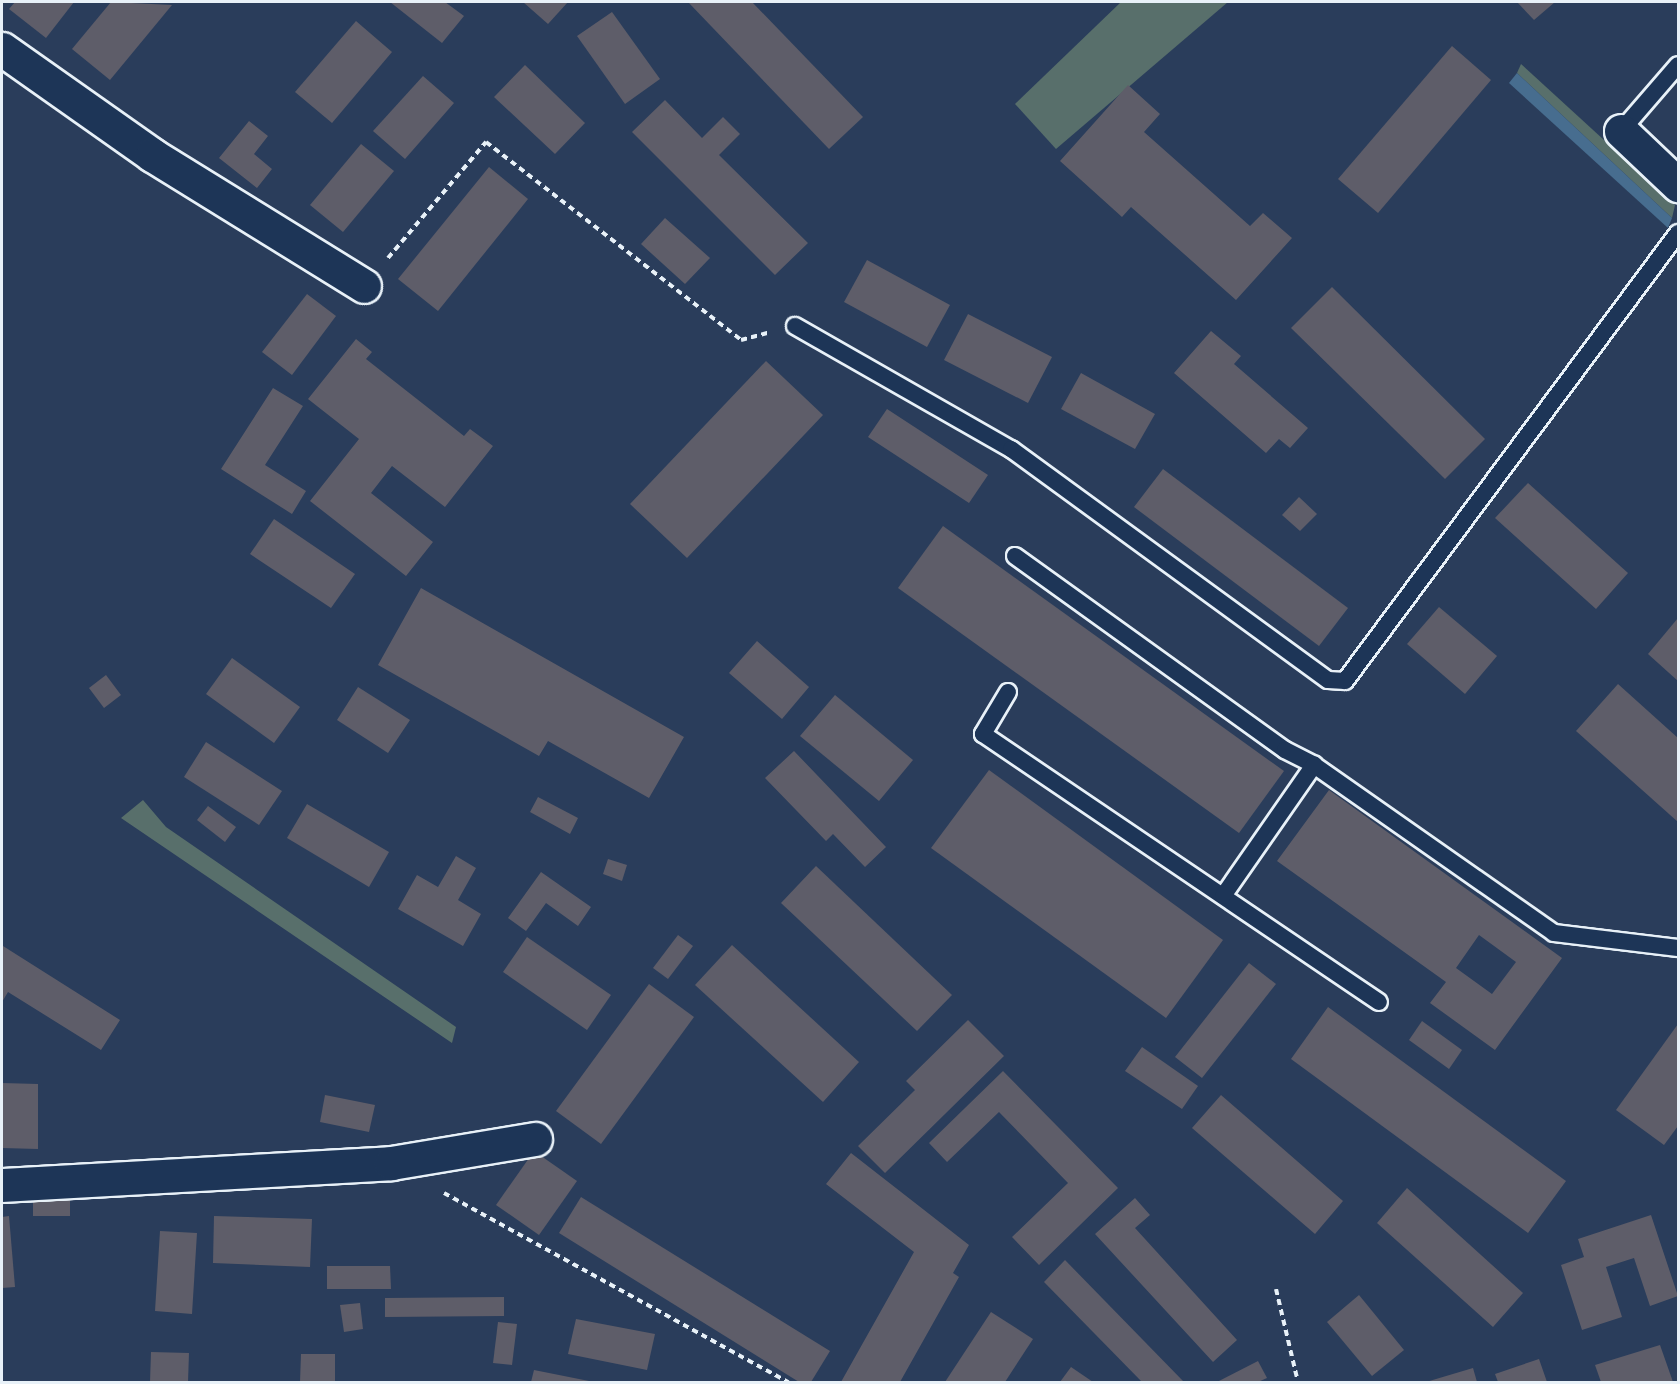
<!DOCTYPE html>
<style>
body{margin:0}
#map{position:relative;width:1680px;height:1384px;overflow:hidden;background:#2a3d5b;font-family:Caveat,sans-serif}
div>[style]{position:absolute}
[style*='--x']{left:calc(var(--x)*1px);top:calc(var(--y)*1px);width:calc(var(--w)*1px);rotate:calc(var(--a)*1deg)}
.green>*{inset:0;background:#586f6b}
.water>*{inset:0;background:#476d8f}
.building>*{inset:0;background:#5e5d69}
.path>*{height:4px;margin-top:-2px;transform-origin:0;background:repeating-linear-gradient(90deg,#e8f1f8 0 6px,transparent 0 10.5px)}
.roads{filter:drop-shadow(2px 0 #e8f1f8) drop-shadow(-2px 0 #e8f1f8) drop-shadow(0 2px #e8f1f8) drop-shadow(0 -2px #e8f1f8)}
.service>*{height:16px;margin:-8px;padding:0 8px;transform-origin:8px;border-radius:8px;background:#1d3557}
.minor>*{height:33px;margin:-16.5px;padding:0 16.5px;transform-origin:16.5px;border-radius:16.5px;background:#1d3557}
span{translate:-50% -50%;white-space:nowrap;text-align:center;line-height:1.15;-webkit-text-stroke:4.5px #1d3557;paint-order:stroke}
.frame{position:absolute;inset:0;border:3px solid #e8f1f8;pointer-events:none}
</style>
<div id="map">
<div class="green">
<i style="clip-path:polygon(1121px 2px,1228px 2px,1056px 149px,1015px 104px)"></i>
<i style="clip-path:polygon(1521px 64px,1675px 205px,1672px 218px,1517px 73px)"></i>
<i style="clip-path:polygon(143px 800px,166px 827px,456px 1027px,452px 1043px,121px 818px)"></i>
</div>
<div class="water">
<i style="clip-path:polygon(1517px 73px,1672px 218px,1668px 228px,1509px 83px)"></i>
</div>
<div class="building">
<i style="clip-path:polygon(15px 2px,74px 2px,46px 38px,9px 9px)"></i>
<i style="clip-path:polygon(111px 2px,172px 5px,110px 80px,72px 49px)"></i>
<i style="clip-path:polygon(390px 2px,445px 2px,464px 16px,442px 43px)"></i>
<i style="clip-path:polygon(523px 2px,568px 2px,548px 24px)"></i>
<i style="clip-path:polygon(688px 2px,752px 2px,863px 117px,829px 149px)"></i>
<i style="clip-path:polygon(1517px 2px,1555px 2px,1534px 20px)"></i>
<i style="clip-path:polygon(612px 12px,660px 79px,625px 104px,577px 36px)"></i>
<i style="clip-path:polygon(356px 21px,392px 52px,332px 123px,295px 92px)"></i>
<i style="clip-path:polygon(1452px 46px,1491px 80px,1378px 213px,1338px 179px)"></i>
<i style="clip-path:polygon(525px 65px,585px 123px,555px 154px,494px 97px)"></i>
<i style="clip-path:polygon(423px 76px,454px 103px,405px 159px,373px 131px)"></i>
<i style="clip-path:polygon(1128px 85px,1160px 114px,1144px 132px,1250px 226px,1263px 213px,1292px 238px,1236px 300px,1131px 207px,1122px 217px,1060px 161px)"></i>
<i style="clip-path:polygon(665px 100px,702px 138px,723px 117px,740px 134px,719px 155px,808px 243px,775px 275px,632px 132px)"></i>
<i style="clip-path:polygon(249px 121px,268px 136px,254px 154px,272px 169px,257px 188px,219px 158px)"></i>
<i style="clip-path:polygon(361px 144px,394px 171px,343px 232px,310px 205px)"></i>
<i style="clip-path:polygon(489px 167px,528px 199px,438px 311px,398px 279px)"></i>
<i style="clip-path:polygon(665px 218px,710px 258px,685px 284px,641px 244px)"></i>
<i style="clip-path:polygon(867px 260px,950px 305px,927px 347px,844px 302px)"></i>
<i style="clip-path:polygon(1332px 287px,1485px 439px,1445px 479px,1291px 328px)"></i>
<i style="clip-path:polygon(307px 294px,336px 316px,292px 375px,262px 352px)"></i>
<i style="clip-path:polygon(968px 314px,1052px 357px,1028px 403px,944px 360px)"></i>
<i style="clip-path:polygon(1211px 331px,1241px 356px,1234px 364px,1308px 428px,1290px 448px,1279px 439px,1266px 453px,1174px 373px)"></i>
<i style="clip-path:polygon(356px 339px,372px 352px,366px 359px,464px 436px,470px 429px,493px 446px,445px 507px,392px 466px,371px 493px,433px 542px,406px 576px,310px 501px,359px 439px,308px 399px)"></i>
<i style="clip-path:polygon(766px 361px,823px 415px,687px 558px,630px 504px)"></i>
<i style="clip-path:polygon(1081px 373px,1155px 414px,1135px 449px,1061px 409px)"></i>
<i style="clip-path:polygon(273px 388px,303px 406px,265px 465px,306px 491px,292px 514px,221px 469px)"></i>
<i style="clip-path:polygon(887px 409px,988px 475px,969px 503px,868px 437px)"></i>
<i style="clip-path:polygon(1163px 469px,1348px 608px,1319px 646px,1134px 507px)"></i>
<i style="clip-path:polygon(1528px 483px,1628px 573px,1596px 609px,1495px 518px)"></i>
<i style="clip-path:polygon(1299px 497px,1317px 514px,1300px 531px,1282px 515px)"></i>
<i style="clip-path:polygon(274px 519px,355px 574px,331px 608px,250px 554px)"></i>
<i style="clip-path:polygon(943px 526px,1284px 771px,1239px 833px,898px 588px)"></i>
<i style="clip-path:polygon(421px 588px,684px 737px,649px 798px,548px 741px,539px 756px,378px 665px)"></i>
<i style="clip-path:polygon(1439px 607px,1497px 656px,1465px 694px,1407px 644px)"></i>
<i style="clip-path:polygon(1678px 618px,1678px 681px,1648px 654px)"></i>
<i style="clip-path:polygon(757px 641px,809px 687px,782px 719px,729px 673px)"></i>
<i style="clip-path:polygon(232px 658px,300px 707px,274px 743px,206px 694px)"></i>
<i style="clip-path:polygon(106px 675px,121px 695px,104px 708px,89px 688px)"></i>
<i style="clip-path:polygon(1618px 684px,1678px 738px,1678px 822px,1576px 731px)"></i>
<i style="clip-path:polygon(358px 687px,410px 720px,388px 753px,337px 720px)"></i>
<i style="clip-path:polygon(835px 695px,913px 760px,879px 801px,800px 736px)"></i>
<i style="clip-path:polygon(206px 742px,282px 791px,259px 825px,184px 777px)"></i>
<i style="clip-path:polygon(794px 751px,886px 847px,865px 867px,833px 834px,826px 841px,765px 778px)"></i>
<i style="clip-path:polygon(989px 770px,1223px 940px,1166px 1018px,931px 848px)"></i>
<i style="clip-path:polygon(evenodd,1329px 790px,1562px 958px,1495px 1050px,1430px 1003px,1446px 982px,1277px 861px,1329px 790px,1479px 935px,1516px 962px,1492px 994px,1456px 968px,1479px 935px)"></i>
<i style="clip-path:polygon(538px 797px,578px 818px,570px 834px,530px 812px)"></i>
<i style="clip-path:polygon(307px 804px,389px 852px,369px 887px,287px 838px)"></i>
<i style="clip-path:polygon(208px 806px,236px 827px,225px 842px,197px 820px)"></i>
<i style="clip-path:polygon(456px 856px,476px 868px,458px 900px,481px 914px,463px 946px,398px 909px,417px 875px,438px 887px)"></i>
<i style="clip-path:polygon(608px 859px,627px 865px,622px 881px,603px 874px)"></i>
<i style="clip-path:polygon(816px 866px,952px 995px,917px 1031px,781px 903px)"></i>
<i style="clip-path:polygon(541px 872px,591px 907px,578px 926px,546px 903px,526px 931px,508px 918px)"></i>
<i style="clip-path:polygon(678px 935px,693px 946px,668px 979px,653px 968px)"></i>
<i style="clip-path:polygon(527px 937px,611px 995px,587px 1030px,503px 972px)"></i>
<i style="clip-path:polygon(732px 945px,859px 1062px,823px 1102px,695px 985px)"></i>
<i style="clip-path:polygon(3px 946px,120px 1020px,101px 1050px,8px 992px,2px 1002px)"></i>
<i style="clip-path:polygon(1249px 963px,1276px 984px,1202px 1078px,1175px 1057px)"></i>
<i style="clip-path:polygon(649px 984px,694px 1017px,601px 1144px,556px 1111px)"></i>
<i style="clip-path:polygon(1328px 1007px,1566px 1181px,1528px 1233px,1291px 1059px)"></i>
<i style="clip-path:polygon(968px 1020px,1004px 1056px,885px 1173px,858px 1146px,915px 1090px,906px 1081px)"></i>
<i style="clip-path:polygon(1422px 1021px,1462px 1050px,1449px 1069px,1409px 1040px)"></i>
<i style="clip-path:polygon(1678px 1024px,1678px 1126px,1664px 1145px,1616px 1110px)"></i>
<i style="clip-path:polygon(1142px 1047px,1198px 1086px,1182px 1109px,1125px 1071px)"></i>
<i style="clip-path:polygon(1003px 1071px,1118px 1188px,1039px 1265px,1012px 1237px,1068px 1183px,999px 1112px,947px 1162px,929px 1143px)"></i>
<i style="clip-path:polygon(2px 1083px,38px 1084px,38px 1149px,2px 1148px)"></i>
<i style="clip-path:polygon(325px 1095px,375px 1105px,369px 1132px,320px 1122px)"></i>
<i style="clip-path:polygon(1221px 1095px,1343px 1201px,1315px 1234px,1192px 1128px)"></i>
<i style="clip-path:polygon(534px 1151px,577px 1181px,539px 1235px,496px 1205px)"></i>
<i style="clip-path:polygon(851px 1153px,969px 1245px,953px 1273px,959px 1277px,900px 1382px,841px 1382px,914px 1252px,826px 1184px)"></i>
<i style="clip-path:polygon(1407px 1188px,1523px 1293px,1493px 1327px,1377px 1223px)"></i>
<i style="clip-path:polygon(33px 1193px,70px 1194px,70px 1216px,33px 1216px)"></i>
<i style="clip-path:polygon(581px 1197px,830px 1351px,811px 1382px,799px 1382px,559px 1233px)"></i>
<i style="clip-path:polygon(1135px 1198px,1150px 1215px,1135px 1228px,1237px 1340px,1213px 1362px,1095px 1234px)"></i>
<i style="clip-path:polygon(1651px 1215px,1678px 1296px,1650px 1306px,1634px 1258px,1606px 1267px,1622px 1317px,1582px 1330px,1561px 1265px,1584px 1257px,1578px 1239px)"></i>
<i style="clip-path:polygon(9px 1216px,15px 1287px,2px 1288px,2px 1217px)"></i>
<i style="clip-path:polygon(214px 1216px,312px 1219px,310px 1267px,213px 1263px)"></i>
<i style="clip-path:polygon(160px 1231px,197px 1233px,192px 1314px,155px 1311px)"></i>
<i style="clip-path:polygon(1065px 1260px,1184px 1382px,1142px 1382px,1044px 1282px)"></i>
<i style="clip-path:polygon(327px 1266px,390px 1266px,391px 1289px,327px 1289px)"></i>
<i style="clip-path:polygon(1359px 1295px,1404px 1350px,1372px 1376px,1327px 1322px)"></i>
<i style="clip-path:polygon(504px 1297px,504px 1316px,385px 1317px,385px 1298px)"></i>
<i style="clip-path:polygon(360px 1303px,363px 1329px,344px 1332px,340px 1305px)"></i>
<i style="clip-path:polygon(991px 1312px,1033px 1339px,1005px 1382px,945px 1382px)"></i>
<i style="clip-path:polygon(576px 1319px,655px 1334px,647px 1370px,568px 1354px)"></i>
<i style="clip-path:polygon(498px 1322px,517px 1324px,512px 1365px,493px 1363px)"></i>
<i style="clip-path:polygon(1660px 1345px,1673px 1382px,1601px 1382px,1595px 1365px)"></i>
<i style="clip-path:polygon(151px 1352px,189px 1353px,188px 1382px,150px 1382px)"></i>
<i style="clip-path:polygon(301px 1354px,335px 1354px,335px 1382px,300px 1382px)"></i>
<i style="clip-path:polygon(1539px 1359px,1547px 1382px,1498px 1382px,1495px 1374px)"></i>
<i style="clip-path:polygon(1258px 1361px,1267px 1378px,1258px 1382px,1217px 1382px)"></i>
<i style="clip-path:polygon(1071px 1367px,1093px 1382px,1060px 1382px)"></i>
<i style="clip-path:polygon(1473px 1368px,1477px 1382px,1426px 1382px)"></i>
<i style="clip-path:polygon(534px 1370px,589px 1381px,589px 1382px,531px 1382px)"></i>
</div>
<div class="path">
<i style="--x:388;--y:258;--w:152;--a:-49.8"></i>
<i style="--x:486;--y:142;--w:323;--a:37.8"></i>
<i style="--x:741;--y:340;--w:28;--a:-15"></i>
<i style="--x:444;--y:1193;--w:393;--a:28.8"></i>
<i style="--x:1276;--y:1289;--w:96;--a:76.7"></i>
</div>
<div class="roads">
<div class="service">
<i style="--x:1621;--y:131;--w:87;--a:-49.2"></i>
<i style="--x:795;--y:326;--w:249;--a:29.7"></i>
<i style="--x:1011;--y:449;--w:392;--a:36.1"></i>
<i style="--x:1328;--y:680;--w:17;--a:3"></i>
<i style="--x:1345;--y:681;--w:558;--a:-53.38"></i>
<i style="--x:1015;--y:556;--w:332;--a:35.7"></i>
<i style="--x:1285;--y:750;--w:33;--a:27"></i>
<i style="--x:1314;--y:765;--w:293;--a:35"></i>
<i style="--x:1554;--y:933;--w:125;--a:6.9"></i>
<i style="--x:1008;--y:692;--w:49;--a:120.8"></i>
<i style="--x:983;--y:734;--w:478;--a:34.1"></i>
<i style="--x:1223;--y:896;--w:160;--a:-55.2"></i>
</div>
<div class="minor">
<i style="--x:2;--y:49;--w:184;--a:35.2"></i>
<i style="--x:152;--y:155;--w:249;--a:31.7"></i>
<i style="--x:1621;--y:131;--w:79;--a:43.5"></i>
<i style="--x:2;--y:1185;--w:390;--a:-3.2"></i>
<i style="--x:391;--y:1163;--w:146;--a:-9.5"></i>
</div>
</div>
<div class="frame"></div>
</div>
